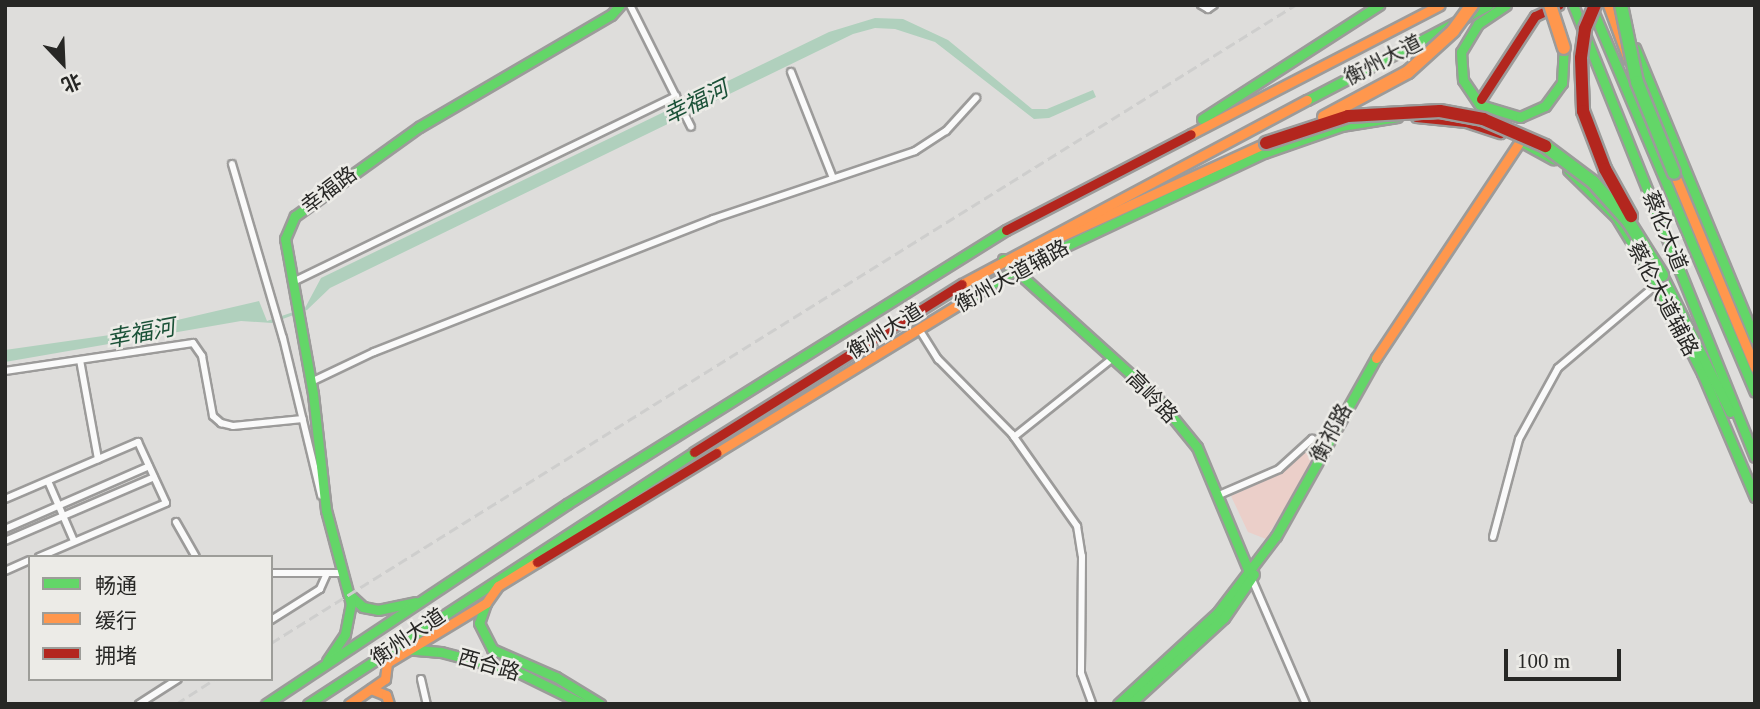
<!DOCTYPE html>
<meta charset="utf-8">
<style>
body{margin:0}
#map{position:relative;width:1760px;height:709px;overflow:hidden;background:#dedddb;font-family:"Times New Roman","Noto Sans SC",serif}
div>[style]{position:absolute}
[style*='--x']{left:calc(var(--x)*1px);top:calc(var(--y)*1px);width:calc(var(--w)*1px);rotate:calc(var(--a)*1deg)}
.green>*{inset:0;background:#ebcfc9}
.water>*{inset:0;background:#b0d0bd}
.roads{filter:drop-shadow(2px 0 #9c9b9a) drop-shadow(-2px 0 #9c9b9a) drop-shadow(0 2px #9c9b9a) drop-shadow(0 -2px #9c9b9a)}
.street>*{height:6px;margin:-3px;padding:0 3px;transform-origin:3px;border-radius:3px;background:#fafafa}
.fast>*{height:9px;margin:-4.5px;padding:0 4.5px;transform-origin:4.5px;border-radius:4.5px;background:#63d668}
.slow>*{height:9px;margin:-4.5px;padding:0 4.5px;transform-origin:4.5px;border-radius:4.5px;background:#ff974d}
.jam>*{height:9px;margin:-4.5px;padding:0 4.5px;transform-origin:4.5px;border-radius:4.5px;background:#b3261e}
.rail>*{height:2.5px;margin-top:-1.25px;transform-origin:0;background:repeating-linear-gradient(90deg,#cececd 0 10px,transparent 0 15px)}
.bridges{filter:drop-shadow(2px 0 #9c9b9a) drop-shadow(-2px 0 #9c9b9a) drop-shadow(0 2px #9c9b9a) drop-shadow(0 -2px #9c9b9a)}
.fast-bridge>*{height:12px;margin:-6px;padding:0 6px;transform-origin:6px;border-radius:6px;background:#63d668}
.slow-bridge>*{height:12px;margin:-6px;padding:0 6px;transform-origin:6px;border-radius:6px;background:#ff974d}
.jam-bridge>*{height:12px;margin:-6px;padding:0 6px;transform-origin:6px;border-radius:6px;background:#b3261e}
span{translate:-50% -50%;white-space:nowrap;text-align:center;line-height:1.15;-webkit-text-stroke:5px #ecebe7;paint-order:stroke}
.street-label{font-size:21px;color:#272725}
.water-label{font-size:23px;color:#1a5137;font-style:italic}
.frame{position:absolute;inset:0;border:7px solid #272725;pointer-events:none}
.legend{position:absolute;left:28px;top:555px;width:245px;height:126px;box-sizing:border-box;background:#ecebe7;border:2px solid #9d9d99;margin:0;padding:9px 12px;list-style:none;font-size:21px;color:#272725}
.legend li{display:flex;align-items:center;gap:14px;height:35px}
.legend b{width:35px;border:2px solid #9d9d99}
.north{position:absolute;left:28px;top:28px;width:70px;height:70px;-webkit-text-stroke:5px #ecebe7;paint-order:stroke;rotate:157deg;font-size:19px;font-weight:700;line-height:28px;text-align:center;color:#272725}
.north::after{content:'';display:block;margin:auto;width:24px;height:32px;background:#272725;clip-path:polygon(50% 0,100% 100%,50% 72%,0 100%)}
.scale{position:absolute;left:1504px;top:649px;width:117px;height:32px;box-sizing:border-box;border:4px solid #272725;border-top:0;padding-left:9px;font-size:21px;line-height:24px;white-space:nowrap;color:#272725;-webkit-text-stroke:5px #ecebe7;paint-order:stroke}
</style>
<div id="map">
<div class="green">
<i style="clip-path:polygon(1311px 445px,1320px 449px,1266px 539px,1248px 532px,1231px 496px,1280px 474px)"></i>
</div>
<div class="water">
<i style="clip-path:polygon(875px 18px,903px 19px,948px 40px,1032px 109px,1047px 109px,1093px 90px,1096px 97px,1049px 118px,1034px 119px,935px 42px,895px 29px,875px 28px,853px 34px,330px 288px,307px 310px,272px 323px,241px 321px,5px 362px,5px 350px,117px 334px,259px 301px,267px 321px,305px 308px,321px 278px,829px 32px)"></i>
</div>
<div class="roads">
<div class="street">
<i style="--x:630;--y:5;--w:136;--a:63.4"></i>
<i style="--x:1201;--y:5;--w:8;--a:30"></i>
<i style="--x:1208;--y:9;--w:7;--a:-34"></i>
<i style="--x:791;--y:72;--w:114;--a:68.4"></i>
<i style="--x:232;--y:164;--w:181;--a:73.7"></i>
<i style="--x:283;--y:338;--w:162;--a:76.4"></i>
<i style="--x:293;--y:282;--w:426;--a:-25.9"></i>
<i style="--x:919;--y:329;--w:36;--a:58"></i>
<i style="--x:938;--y:359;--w:105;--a:45.4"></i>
<i style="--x:1012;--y:434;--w:113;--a:54.8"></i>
<i style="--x:1077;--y:526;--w:30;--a:81"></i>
<i style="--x:1082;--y:556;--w:117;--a:90.5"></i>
<i style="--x:1081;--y:673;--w:33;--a:70"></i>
<i style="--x:80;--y:360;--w:101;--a:79.7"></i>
<i style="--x:5;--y:371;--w:190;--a:-8.5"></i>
<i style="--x:193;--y:343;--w:16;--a:55"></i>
<i style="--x:202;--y:356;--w:61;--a:79.6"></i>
<i style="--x:213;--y:416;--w:11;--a:41"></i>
<i style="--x:221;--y:423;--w:12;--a:14"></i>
<i style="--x:233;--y:426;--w:70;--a:-5.7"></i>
<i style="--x:311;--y:382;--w:70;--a:-25.5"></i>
<i style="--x:374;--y:352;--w:364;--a:-21.4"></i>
<i style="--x:713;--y:219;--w:213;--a:-18.6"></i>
<i style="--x:915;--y:151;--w:37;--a:-33"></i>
<i style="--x:946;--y:131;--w:45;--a:-47.7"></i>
<i style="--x:1014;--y:437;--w:127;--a:-38.6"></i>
<i style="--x:48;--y:481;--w:65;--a:66.6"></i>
<i style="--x:1219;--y:495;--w:65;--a:-23.4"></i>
<i style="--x:1279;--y:469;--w:45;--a:-42.3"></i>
<i style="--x:1312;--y:439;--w:16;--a:27"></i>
<i style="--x:5;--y:499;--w:145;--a:-23.2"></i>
<i style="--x:138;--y:442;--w:67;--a:65.3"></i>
<i style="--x:166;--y:503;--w:138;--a:157"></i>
<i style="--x:176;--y:522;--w:40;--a:60.3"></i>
<i style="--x:5;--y:529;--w:157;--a:-23.6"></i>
<i style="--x:1493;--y:537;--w:101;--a:-75.1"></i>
<i style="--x:1519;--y:439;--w:81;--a:-61.2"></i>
<i style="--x:1558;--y:368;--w:130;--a:-40.3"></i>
<i style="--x:5;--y:541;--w:162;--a:-23.2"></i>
<i style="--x:5;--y:571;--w:27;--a:-24"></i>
<i style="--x:271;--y:573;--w:73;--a:0"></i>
<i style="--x:1251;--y:577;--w:138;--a:66.6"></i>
<i style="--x:271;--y:620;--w:58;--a:-32.3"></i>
<i style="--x:320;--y:589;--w:17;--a:-66"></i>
<i style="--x:421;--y:679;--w:26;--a:77"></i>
<i style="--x:139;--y:704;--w:46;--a:-32.7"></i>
</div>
<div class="fast">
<i style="--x:1506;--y:5;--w:34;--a:146"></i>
<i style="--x:1478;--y:24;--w:33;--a:121"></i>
<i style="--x:1461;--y:52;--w:28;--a:86"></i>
<i style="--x:1463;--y:80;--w:30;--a:56"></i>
<i style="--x:1480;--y:105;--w:42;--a:16.7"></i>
<i style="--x:1520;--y:117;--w:27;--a:-24"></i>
<i style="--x:1545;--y:106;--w:29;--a:-54"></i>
<i style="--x:1562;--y:83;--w:35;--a:-87"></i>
<i style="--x:1573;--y:5;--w:487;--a:68.1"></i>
<i style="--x:1591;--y:6;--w:419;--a:67"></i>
<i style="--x:1635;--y:48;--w:315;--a:67.6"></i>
<i style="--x:1307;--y:100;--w:205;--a:-27.6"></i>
<i style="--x:1202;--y:119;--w:211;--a:-32.8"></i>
<i style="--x:1520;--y:141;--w:38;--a:29"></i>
<i style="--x:1568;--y:170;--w:67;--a:44.4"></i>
<i style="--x:1616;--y:217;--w:79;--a:58.5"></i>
<i style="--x:1657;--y:284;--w:100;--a:63.2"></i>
<i style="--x:1702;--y:373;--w:135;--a:66.9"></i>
<i style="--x:1003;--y:259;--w:207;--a:42.1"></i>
<i style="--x:1157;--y:398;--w:63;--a:50.8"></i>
<i style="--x:1197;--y:447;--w:135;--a:67.4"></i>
<i style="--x:1662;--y:275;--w:153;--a:63.6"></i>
<i style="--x:961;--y:303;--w:63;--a:-31.4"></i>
<i style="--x:1015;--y:270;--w:275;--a:-25.2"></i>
<i style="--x:1264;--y:153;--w:82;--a:-19.3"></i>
<i style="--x:1341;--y:126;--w:57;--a:-9.1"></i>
<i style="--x:351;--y:596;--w:16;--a:43"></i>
<i style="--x:363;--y:607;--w:15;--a:11"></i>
<i style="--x:378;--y:610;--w:38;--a:-12"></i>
<i style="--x:486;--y:603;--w:21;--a:109"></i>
<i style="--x:479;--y:623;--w:29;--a:63"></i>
<i style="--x:492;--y:649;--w:70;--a:23.6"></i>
<i style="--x:556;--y:677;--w:52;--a:31.5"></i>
<i style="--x:391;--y:648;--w:50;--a:4.6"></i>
<i style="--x:441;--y:652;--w:80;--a:14.6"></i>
<i style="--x:518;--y:672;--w:72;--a:26.2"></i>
<i style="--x:327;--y:661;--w:32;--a:-56"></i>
<i style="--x:345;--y:634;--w:31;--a:-79"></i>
<i style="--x:351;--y:604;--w:97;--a:-104.9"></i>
<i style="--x:326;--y:510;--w:117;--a:-96.4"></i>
<i style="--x:313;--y:394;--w:158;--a:-100.2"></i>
<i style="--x:285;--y:239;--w:25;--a:-67"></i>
<i style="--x:295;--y:216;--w:153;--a:-35.7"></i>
<i style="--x:419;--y:127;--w:222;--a:-30.3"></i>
<i style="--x:611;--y:15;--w:13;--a:-48"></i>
<i style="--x:266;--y:704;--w:361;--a:-33.6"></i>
<i style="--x:567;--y:504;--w:517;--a:-31.97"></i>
<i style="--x:308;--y:704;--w:461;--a:-33.1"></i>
<i style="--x:1118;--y:704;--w:136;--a:-42.6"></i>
<i style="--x:1218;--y:612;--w:96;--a:-52.7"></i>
<i style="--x:1276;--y:536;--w:204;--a:-60.7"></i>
<i style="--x:1130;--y:704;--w:127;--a:-42.5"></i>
<i style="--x:1224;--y:618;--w:53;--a:-55.7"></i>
</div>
<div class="slow">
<i style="--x:1608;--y:5;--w:58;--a:69.7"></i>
<i style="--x:1191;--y:134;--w:280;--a:-27.4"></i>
<i style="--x:1674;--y:173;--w:211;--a:67.4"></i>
<i style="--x:1040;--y:246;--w:248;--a:-24.5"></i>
<i style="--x:962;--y:284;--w:391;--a:-28.1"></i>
<i style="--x:1376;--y:358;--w:260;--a:-56.4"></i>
<i style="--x:716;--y:453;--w:287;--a:-31.5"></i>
<i style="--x:371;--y:689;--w:16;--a:22"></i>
<i style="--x:386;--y:695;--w:9;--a:72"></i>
<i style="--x:349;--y:704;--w:44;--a:-34.8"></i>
<i style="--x:385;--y:679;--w:16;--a:-83"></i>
<i style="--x:387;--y:663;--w:116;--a:-31.2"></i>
<i style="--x:486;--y:603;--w:21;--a:-55"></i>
<i style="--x:498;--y:586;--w:46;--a:-31.6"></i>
</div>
<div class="jam">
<i style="--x:1481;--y:99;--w:99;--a:-57"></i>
<i style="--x:1535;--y:16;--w:26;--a:-25"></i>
<i style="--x:1416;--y:117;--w:50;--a:5.7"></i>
<i style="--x:1466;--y:122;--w:36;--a:18"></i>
<i style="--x:1006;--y:230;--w:208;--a:-27.4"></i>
<i style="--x:694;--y:452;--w:316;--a:-32.1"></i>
<i style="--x:537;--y:562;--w:210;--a:-31.3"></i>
</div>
</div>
<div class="rail">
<i style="--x:271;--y:643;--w:1206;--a:-31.92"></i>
<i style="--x:176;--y:704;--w:46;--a:-32.7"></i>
</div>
<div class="bridges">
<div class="fast-bridge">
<i style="--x:1621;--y:5;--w:79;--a:78.3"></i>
<i style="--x:1637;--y:82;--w:98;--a:67.9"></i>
<i style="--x:1545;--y:146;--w:60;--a:36.9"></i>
<i style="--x:1593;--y:182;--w:52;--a:48.1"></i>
<i style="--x:1628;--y:221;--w:64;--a:57.8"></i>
</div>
<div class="slow-bridge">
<i style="--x:1550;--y:5;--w:45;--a:72"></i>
<i style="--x:1324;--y:117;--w:95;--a:-28.2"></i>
<i style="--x:1408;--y:72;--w:61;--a:-42.3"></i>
<i style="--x:1453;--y:31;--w:32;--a:-54"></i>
</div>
<div class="jam-bridge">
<i style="--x:1595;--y:5;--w:26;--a:113"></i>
<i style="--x:1585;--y:29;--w:29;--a:98"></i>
<i style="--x:1581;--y:58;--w:53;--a:87.8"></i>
<i style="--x:1583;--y:111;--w:62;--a:69.2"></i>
<i style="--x:1605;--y:169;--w:54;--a:61"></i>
<i style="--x:1266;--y:143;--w:86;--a:-18.2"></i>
<i style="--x:1348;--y:116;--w:92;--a:-3.1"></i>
<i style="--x:1440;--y:111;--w:44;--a:10.5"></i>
<i style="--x:1483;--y:119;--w:68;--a:23.5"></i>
</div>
</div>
<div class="street-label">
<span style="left:1383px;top:60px;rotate:-27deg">衡州大道</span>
<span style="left:329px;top:190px;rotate:-37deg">幸福路</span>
<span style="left:1665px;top:231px;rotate:68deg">蔡伦大道</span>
<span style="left:1012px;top:276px;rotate:-29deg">衡州大道辅路</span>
<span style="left:1663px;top:299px;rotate:62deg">蔡伦大道辅路</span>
<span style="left:885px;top:331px;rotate:-32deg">衡州大道</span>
<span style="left:1152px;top:397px;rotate:46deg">高岭路</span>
<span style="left:1331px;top:433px;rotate:-62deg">衡祁路</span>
<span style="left:408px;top:637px;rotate:-34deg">衡州大道</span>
<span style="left:489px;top:665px;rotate:16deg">西合路</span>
</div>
<div class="water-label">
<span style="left:696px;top:103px;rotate:-26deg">幸福河</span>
<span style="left:141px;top:334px;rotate:-11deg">幸福河</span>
</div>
<div class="frame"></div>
<ul class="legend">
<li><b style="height:9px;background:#63d668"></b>畅通</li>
<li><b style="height:9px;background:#ff974d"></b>缓行</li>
<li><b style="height:9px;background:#b3261e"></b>拥堵</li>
</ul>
<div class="north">北</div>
<div class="scale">100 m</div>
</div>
